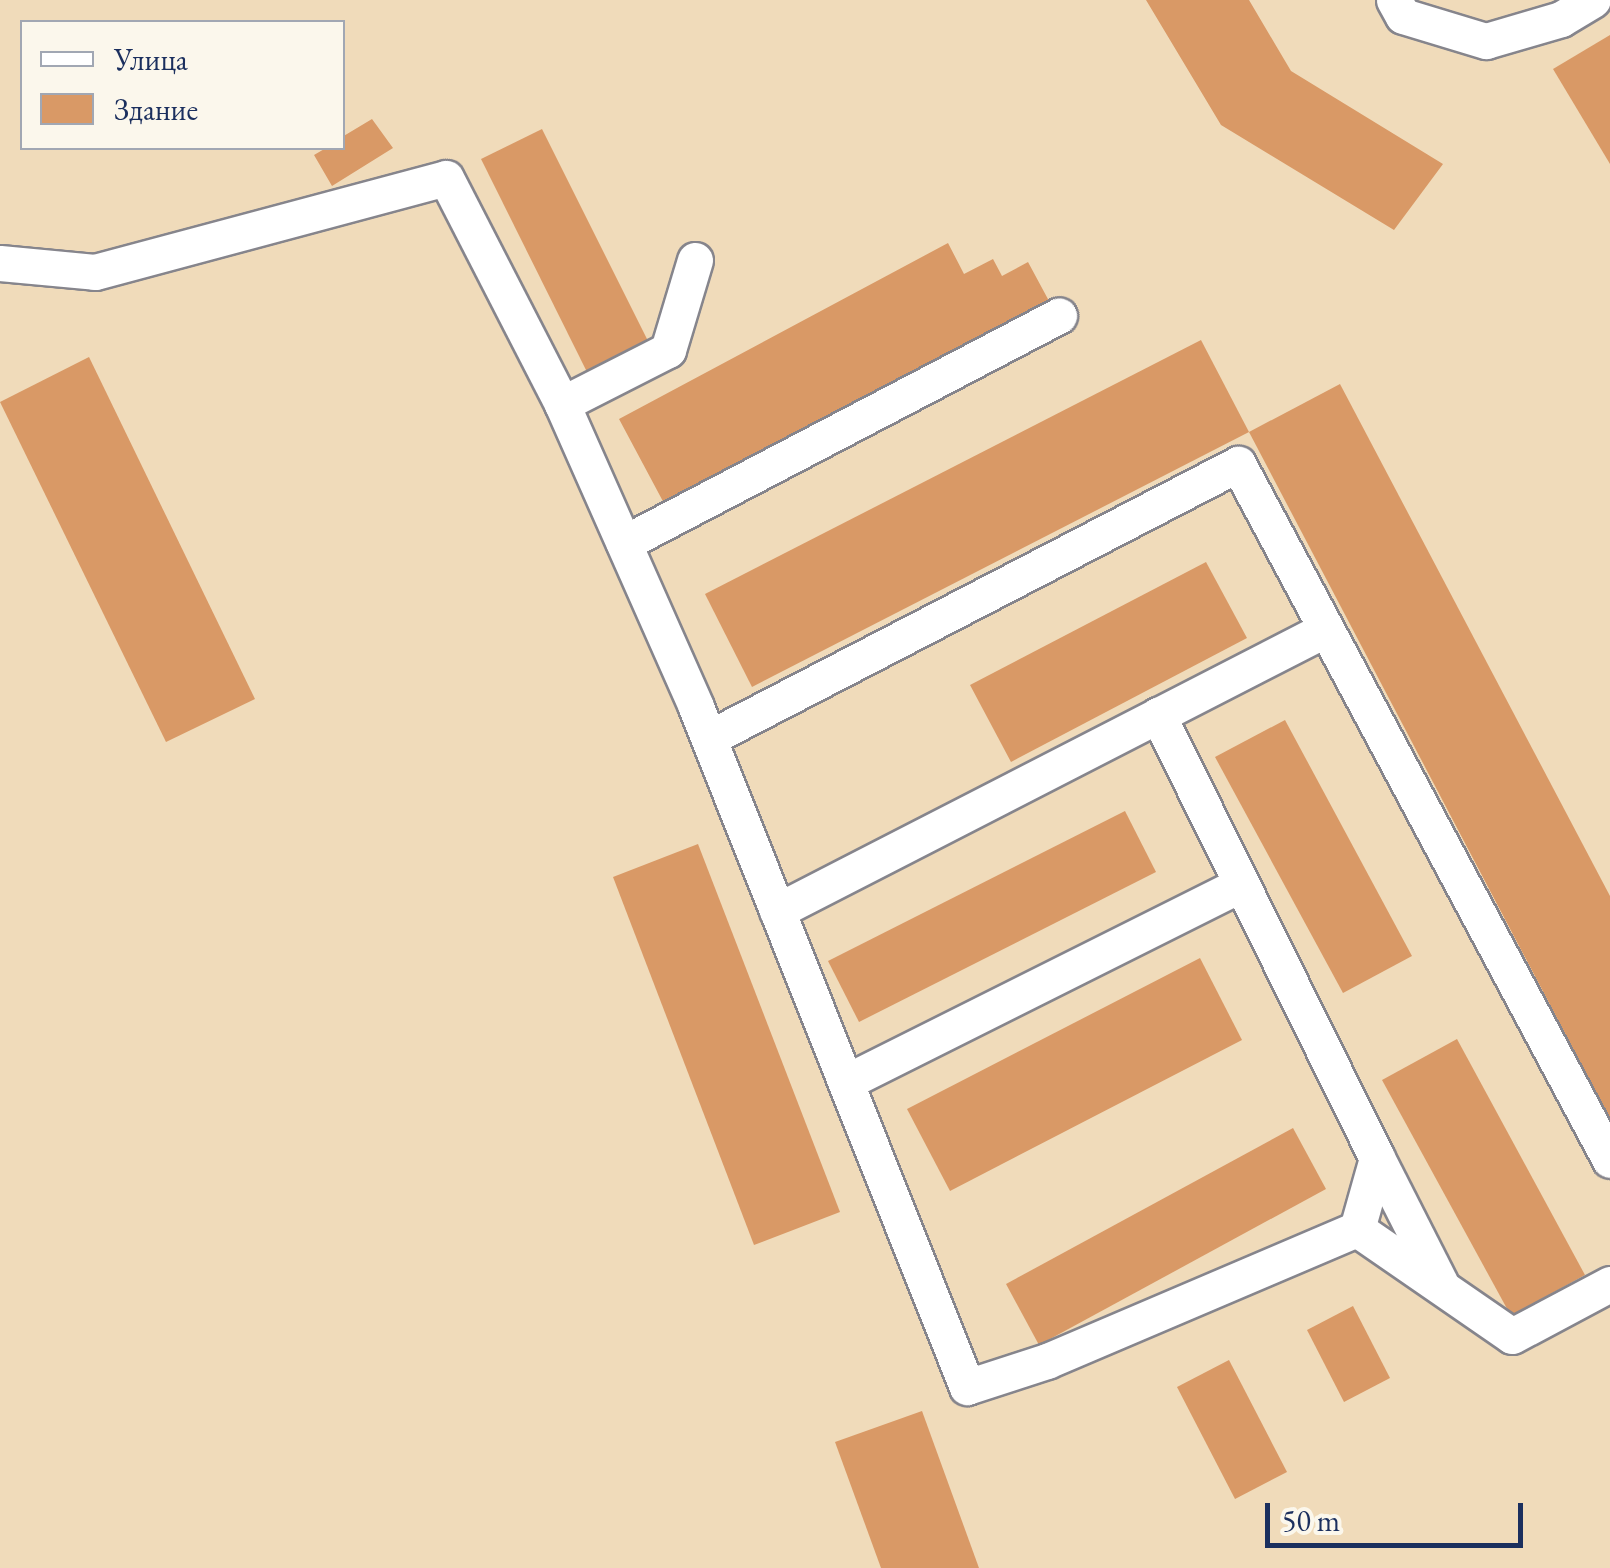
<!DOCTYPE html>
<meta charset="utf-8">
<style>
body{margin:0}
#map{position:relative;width:1610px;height:1568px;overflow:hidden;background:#f0dbba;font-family:"EB Garamond",serif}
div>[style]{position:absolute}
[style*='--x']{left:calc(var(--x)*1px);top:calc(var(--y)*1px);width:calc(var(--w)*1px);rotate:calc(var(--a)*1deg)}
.building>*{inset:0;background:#d99966}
.roads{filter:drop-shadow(2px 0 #86858c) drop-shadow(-2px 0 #86858c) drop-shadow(0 2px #86858c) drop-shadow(0 -2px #86858c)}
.minor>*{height:35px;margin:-17.5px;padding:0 17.5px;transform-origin:17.5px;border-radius:17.5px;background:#fff}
span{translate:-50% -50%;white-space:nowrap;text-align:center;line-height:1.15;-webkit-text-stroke:8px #fbf7ec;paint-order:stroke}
.legend{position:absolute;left:20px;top:20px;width:325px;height:130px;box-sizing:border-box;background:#fbf7ec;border:2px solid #a1a7b3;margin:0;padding:12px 18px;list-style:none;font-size:30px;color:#1b2f5e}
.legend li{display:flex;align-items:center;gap:20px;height:50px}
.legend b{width:50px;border:2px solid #a1a7b3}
.scale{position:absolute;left:1265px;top:1503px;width:258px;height:45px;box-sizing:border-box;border:5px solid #1b2f5e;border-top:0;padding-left:12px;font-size:30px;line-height:35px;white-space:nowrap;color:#1b2f5e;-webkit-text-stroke:8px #fbf7ec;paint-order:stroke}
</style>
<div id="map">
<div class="building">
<i style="clip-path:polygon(1146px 0,1249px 0,1291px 71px,1443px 164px,1394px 230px,1221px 125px)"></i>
<i style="clip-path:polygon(1610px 35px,1610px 164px,1553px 69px)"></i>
<i style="clip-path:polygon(372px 119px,393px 148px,332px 186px,314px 155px,326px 148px,342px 148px,342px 137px)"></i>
<i style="clip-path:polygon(542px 129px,649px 343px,588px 374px,481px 159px)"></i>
<i style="clip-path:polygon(948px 243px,964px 274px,993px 259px,1002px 276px,1028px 262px,1049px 301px,666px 507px,619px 419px)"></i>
<i style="clip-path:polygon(1201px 340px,1249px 432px,752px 687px,705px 594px)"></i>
<i style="clip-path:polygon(89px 357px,255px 699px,166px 742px,0 402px)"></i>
<i style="clip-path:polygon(1340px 384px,1610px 896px,1610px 1119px,1249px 432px)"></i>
<i style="clip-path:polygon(1206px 562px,1247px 638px,1011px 762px,970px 685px)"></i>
<i style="clip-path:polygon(1285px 720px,1412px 956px,1343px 993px,1215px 757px)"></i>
<i style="clip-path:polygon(1125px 811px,1156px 872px,859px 1022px,828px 961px)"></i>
<i style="clip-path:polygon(698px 844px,840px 1212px,754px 1245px,613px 877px)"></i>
<i style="clip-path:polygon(1200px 958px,1242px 1040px,950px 1191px,907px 1109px)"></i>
<i style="clip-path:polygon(1457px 1039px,1585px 1275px,1511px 1316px,1382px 1080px)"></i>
<i style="clip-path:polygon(1293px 1128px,1326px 1189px,1039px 1345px,1006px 1284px)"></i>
<i style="clip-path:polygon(1353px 1306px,1390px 1378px,1344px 1402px,1307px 1330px)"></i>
<i style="clip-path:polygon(1229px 1360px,1287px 1472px,1235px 1499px,1177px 1387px)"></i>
<i style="clip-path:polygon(922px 1411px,979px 1568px,881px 1568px,835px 1442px)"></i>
</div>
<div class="roads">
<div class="minor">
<i style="--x:1394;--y:0;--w:18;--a:61"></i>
<i style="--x:1403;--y:16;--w:87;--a:16.8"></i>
<i style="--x:1486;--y:41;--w:78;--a:-16.3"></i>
<i style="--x:1561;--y:19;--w:37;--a:-31"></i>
<i style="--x:0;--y:263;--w:95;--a:5.4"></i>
<i style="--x:95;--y:272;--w:363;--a:-15"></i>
<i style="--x:446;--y:178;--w:254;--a:62.8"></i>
<i style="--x:562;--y:404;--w:331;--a:66.1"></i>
<i style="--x:696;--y:707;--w:732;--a:68.27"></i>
<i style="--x:967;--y:1387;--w:84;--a:-18"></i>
<i style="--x:1047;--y:1361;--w:337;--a:-23.1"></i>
<i style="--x:1357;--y:1229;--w:188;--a:34.6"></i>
<i style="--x:1512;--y:1336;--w:111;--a:-28"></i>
<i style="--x:562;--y:404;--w:119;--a:-27"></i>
<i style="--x:668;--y:350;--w:94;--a:-73.3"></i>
<i style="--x:624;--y:543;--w:491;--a:-27.6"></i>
<i style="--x:1158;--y:715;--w:494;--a:63.7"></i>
<i style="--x:1377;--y:1158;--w:74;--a:105.7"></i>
<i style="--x:709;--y:738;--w:596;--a:-27.38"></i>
<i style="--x:1238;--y:464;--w:789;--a:61.88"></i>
<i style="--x:777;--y:911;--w:617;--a:-27.19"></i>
<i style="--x:846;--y:1082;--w:442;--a:-26.6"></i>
<i style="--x:1377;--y:1158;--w:139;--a:63.1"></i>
</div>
</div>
<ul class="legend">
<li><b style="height:12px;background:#fff"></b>Улица</li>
<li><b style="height:28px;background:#d99966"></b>Здание</li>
</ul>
<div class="scale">50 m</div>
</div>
